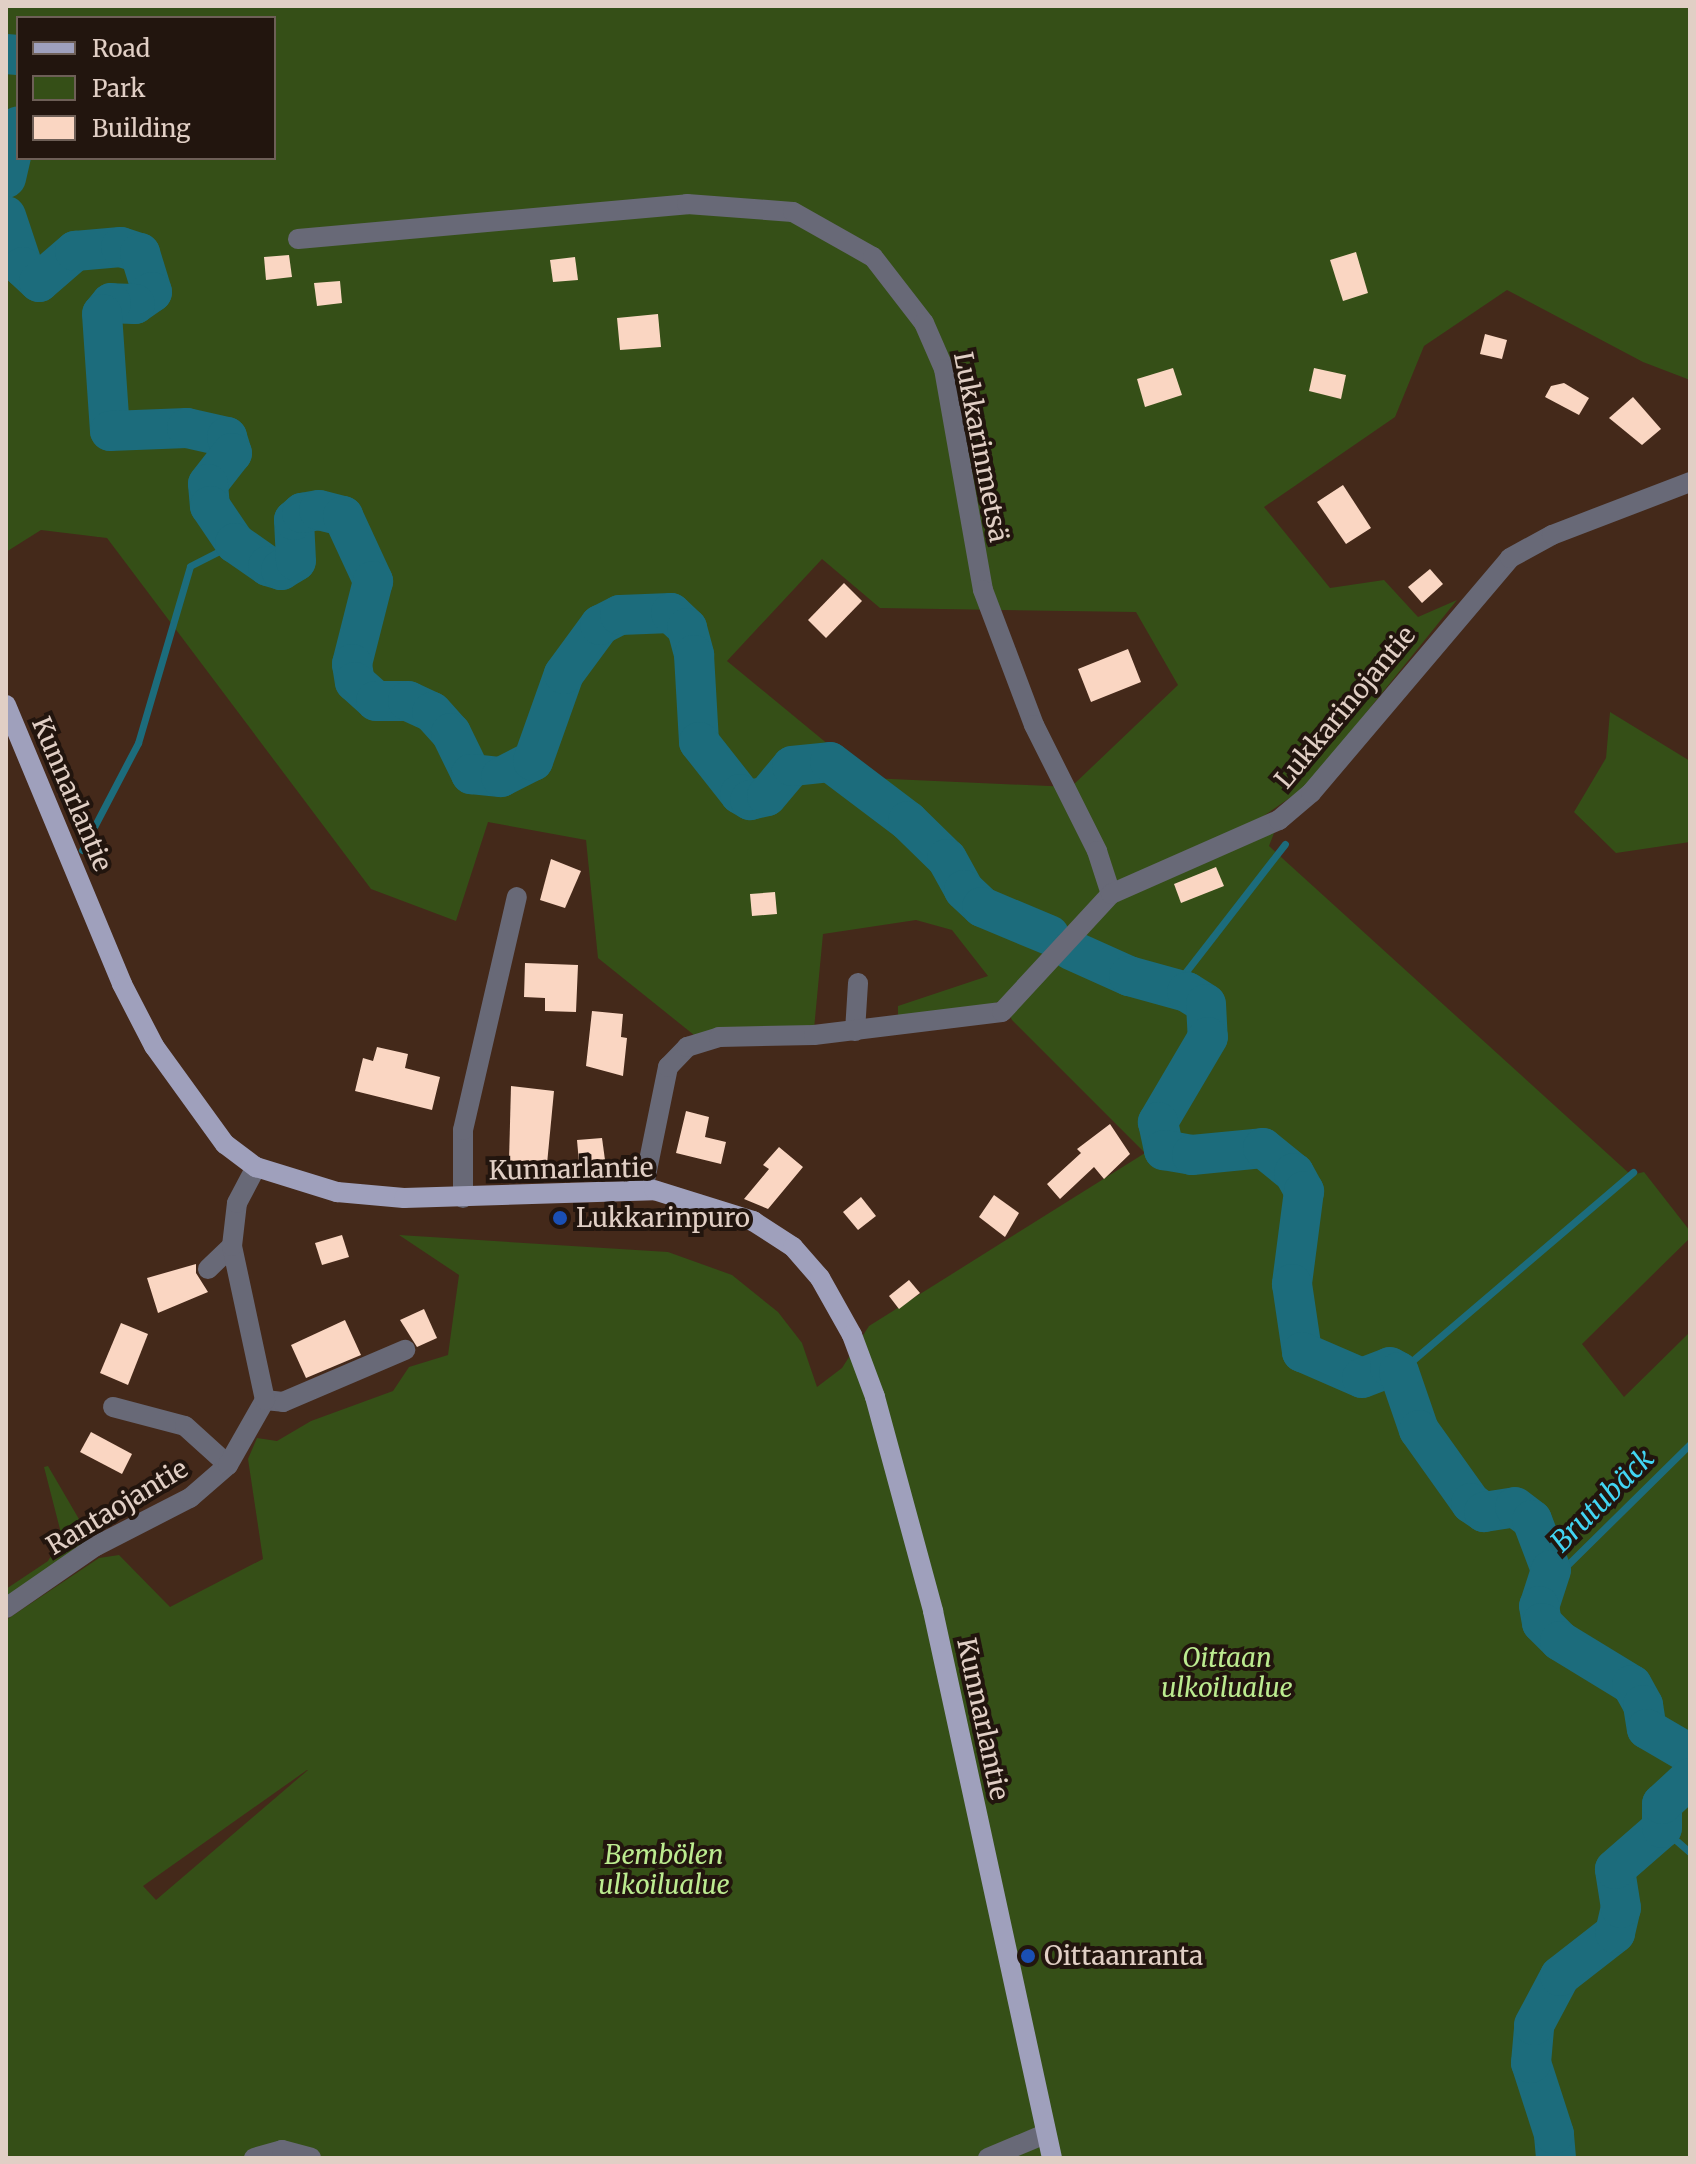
<!DOCTYPE html>
<meta charset="utf-8">
<style>
body{margin:0}
#map{position:relative;width:1696px;height:2164px;overflow:hidden;background:#44291a;font-family:Merriweather,serif}
div>[style]{position:absolute}
[style*='--x']{left:calc(var(--x)*1px);top:calc(var(--y)*1px);width:calc(var(--w)*1px);rotate:calc(var(--a)*1deg)}
.green>*{inset:0;background:#354f17}
.stream>*{height:7px;margin:-3.5px;padding:0 3.5px;transform-origin:3.5px;border-radius:3.5px;background:#1c6c7c}
.river>*{height:40px;margin:-20px;padding:0 20px;transform-origin:20px;border-radius:20px;background:#1c6c7c}
.building>*{inset:0;background:#fad6c2}
.minor>*{height:20px;margin:-10px;padding:0 10px;transform-origin:10px;border-radius:10px;background:#686977}
.major>*{height:20px;margin:-10px;padding:0 10px;transform-origin:10px;border-radius:10px;background:#9fa0bc}
.dots>*{width:22px;height:22px;translate:-50% -50%;box-sizing:border-box;border:4px solid #22150e;border-radius:50%}
span{translate:-50% -50%;white-space:nowrap;text-align:center;line-height:1.15;-webkit-text-stroke:8px #22150e;paint-order:stroke}
.street-label{font-size:26px;color:#e1cfc5}
.poi-label{font-size:26px;color:#e1cfc5}
.left{translate:0 -50%;text-align:left}
.park-label{font-size:26px;color:#bceb90;font-style:italic}
.water-label{font-size:28px;color:#42d5f3;font-style:italic}
.frame{position:absolute;inset:0;border:8px solid #e1cfc5;pointer-events:none}
.legend{position:absolute;left:16px;top:16px;width:260px;height:144px;box-sizing:border-box;background:#22150e;border:2px solid #6e5f57;margin:0;padding:10px 14px;list-style:none;font-size:24px;color:#e1cfc5}
.legend li{display:flex;align-items:center;gap:16px;height:40px}
.legend b{width:40px;border:2px solid #6e5f57}
</style>
<div id="map">
<div class="green">
<i style="clip-path:polygon(evenodd,6px 6px,1690px 6px,1690px 380px,1643px 362px,1507px 290px,1424px 346px,1395px 417px,1264px 507px,1330px 588px,1384px 580px,1418px 617px,1457px 600px,1307px 786px,1236px 835px,1279px 820px,1269px 846px,1631px 1175px,1644px 1172px,1690px 1231px,1690px 1238px,1582px 1344px,1624px 1397px,1690px 1332px,1690px 2158px,6px 2158px,6px 1620px,99px 1558px,119px 1555px,170px 1607px,263px 1559px,248px 1459px,257px 1438px,277px 1441px,311px 1421px,393px 1391px,409px 1367px,448px 1355px,459px 1275px,399px 1235px,668px 1252px,732px 1275px,778px 1312px,802px 1343px,817px 1387px,842px 1368px,869px 1326px,1145px 1153px,1012px 1020px,1002px 1000px,972px 1013px,898px 1021px,898px 1006px,988px 976px,952px 930px,916px 920px,823px 934px,814px 1029px,694px 1035px,598px 958px,586px 840px,488px 822px,456px 921px,371px 889px,107px 538px,41px 530px,6px 552px,6px 6px,18px 18px,274px 18px,274px 158px,18px 158px,18px 18px,6px 6px,822px 559px,880px 608px,1136px 612px,1178px 685px,1071px 787px,869px 778px,727px 661px,822px 559px,6px 6px,308px 1770px,156px 1900px,143px 1886px,307px 1770px,308px 1770px)"></i>
<i style="clip-path:polygon(1610px 712px,1690px 761px,1690px 842px,1616px 853px,1574px 812px,1606px 758px)"></i>
<i style="clip-path:polygon(48px 1466px,90px 1538px,6px 1600px,6px 1589px,48px 1561px,62px 1537px,44px 1467px)"></i>
</div>
<div class="stream">
<i style="--x:82;--y:850;--w:121;--a:-62.4"></i>
<i style="--x:138;--y:743;--w:184;--a:-73.6"></i>
<i style="--x:190;--y:566;--w:51;--a:-27.1"></i>
<i style="--x:1174;--y:987;--w:181;--a:-52.2"></i>
<i style="--x:1399;--y:1372;--w:308;--a:-40.5"></i>
<i style="--x:1545;--y:1587;--w:204;--a:-44.6"></i>
<i style="--x:1662;--y:1828;--w:37;--a:41"></i>
</div>
<div class="river">
<i style="--x:6;--y:54;--w:12;--a:5"></i>
<i style="--x:6;--y:178;--w:53;--a:-77"></i>
<i style="--x:6;--y:216;--w:54;--a:71.6"></i>
<i style="--x:23;--y:267;--w:22;--a:43"></i>
<i style="--x:39;--y:282;--w:48;--a:-40.7"></i>
<i style="--x:75;--y:251;--w:46;--a:-5"></i>
<i style="--x:121;--y:247;--w:20;--a:18"></i>
<i style="--x:140;--y:253;--w:41;--a:72.9"></i>
<i style="--x:152;--y:292;--w:21;--a:145"></i>
<i style="--x:135;--y:304;--w:24;--a:-178"></i>
<i style="--x:111;--y:303;--w:14;--a:129"></i>
<i style="--x:102;--y:314;--w:117;--a:86.1"></i>
<i style="--x:110;--y:431;--w:77;--a:-2.2"></i>
<i style="--x:187;--y:428;--w:41;--a:12.7"></i>
<i style="--x:227;--y:437;--w:17;--a:73"></i>
<i style="--x:232;--y:453;--w:39;--a:128"></i>
<i style="--x:208;--y:484;--w:22;--a:85"></i>
<i style="--x:210;--y:506;--w:45;--a:56"></i>
<i style="--x:235;--y:543;--w:40;--a:34.9"></i>
<i style="--x:268;--y:566;--w:14;--a:17"></i>
<i style="--x:281;--y:570;--w:17;--a:-31"></i>
<i style="--x:296;--y:561;--w:41;--a:-92.8"></i>
<i style="--x:294;--y:520;--w:11;--a:-41"></i>
<i style="--x:302;--y:513;--w:17;--a:-10"></i>
<i style="--x:319;--y:510;--w:25;--a:14"></i>
<i style="--x:343;--y:516;--w:72;--a:65.2"></i>
<i style="--x:373;--y:581;--w:86;--a:104.2"></i>
<i style="--x:352;--y:664;--w:18;--a:81"></i>
<i style="--x:355;--y:682;--w:28;--a:42"></i>
<i style="--x:376;--y:701;--w:32;--a:0"></i>
<i style="--x:408;--y:701;--w:26;--a:25"></i>
<i style="--x:432;--y:712;--w:28;--a:48"></i>
<i style="--x:451;--y:733;--w:46;--a:64"></i>
<i style="--x:471;--y:774;--w:30;--a:6"></i>
<i style="--x:501;--y:777;--w:36;--a:-27"></i>
<i style="--x:533;--y:761;--w:92;--a:-70.4"></i>
<i style="--x:564;--y:674;--w:61;--a:-53.7"></i>
<i style="--x:600;--y:625;--w:22;--a:-27"></i>
<i style="--x:620;--y:615;--w:51;--a:-2.2"></i>
<i style="--x:671;--y:613;--w:22;--a:43"></i>
<i style="--x:687;--y:628;--w:28;--a:75"></i>
<i style="--x:694;--y:655;--w:87;--a:86.7"></i>
<i style="--x:699;--y:742;--w:66;--a:51.7"></i>
<i style="--x:740;--y:794;--w:12;--a:31"></i>
<i style="--x:750;--y:800;--w:17;--a:-13"></i>
<i style="--x:767;--y:796;--w:39;--a:-50"></i>
<i style="--x:792;--y:766;--w:38;--a:-6"></i>
<i style="--x:830;--y:762;--w:98;--a:37.1"></i>
<i style="--x:908;--y:821;--w:54;--a:44.3"></i>
<i style="--x:947;--y:859;--w:35;--a:61"></i>
<i style="--x:964;--y:890;--w:25;--a:43"></i>
<i style="--x:982;--y:907;--w:73;--a:22.7"></i>
<i style="--x:1071;--y:950;--w:64;--a:24.1"></i>
<i style="--x:1129;--y:976;--w:60;--a:15.4"></i>
<i style="--x:1187;--y:992;--w:22;--a:32"></i>
<i style="--x:1206;--y:1004;--w:33;--a:87"></i>
<i style="--x:1208;--y:1037;--w:99;--a:120.5"></i>
<i style="--x:1158;--y:1122;--w:29;--a:78"></i>
<i style="--x:1164;--y:1150;--w:28;--a:10"></i>
<i style="--x:1192;--y:1155;--w:71;--a:-5.6"></i>
<i style="--x:1263;--y:1148;--w:40;--a:39"></i>
<i style="--x:1294;--y:1173;--w:21;--a:61"></i>
<i style="--x:1304;--y:1191;--w:94;--a:97.4"></i>
<i style="--x:1292;--y:1284;--w:69;--a:81.6"></i>
<i style="--x:1302;--y:1352;--w:65;--a:23.4"></i>
<i style="--x:1362;--y:1378;--w:30;--a:-21"></i>
<i style="--x:1390;--y:1367;--w:10;--a:29"></i>
<i style="--x:1399;--y:1372;--w:61;--a:71"></i>
<i style="--x:1419;--y:1430;--w:90;--a:54.5"></i>
<i style="--x:1471;--y:1503;--w:16;--a:35"></i>
<i style="--x:1484;--y:1512;--w:31;--a:-9"></i>
<i style="--x:1515;--y:1507;--w:21;--a:37"></i>
<i style="--x:1532;--y:1520;--w:53;--a:69.2"></i>
<i style="--x:1551;--y:1570;--w:38;--a:108"></i>
<i style="--x:1539;--y:1606;--w:17;--a:80"></i>
<i style="--x:1542;--y:1623;--w:25;--a:45"></i>
<i style="--x:1560;--y:1641;--w:84;--a:31.4"></i>
<i style="--x:1632;--y:1685;--w:23;--a:61"></i>
<i style="--x:1643;--y:1705;--w:24;--a:81"></i>
<i style="--x:1647;--y:1729;--w:50;--a:30.2"></i>
<i style="--x:1556;--y:2158;--w:24;--a:-95"></i>
<i style="--x:1554;--y:2134;--w:75;--a:-107.9"></i>
<i style="--x:1531;--y:2063;--w:38;--a:-85"></i>
<i style="--x:1534;--y:2025;--w:55;--a:-62"></i>
<i style="--x:1560;--y:1976;--w:70;--a:-38"></i>
<i style="--x:1615;--y:1933;--w:26;--a:-77"></i>
<i style="--x:1621;--y:1908;--w:39;--a:-99"></i>
<i style="--x:1615;--y:1869;--w:62;--a:-41.1"></i>
<i style="--x:1662;--y:1828;--w:24;--a:-90"></i>
<i style="--x:1662;--y:1804;--w:38;--a:-43"></i>
</div>
<div class="building">
<i style="clip-path:polygon(1356px 252px,1368px 293px,1343px 301px,1330px 260px)"></i>
<i style="clip-path:polygon(289px 255px,292px 277px,266px 280px,264px 257px)"></i>
<i style="clip-path:polygon(575px 257px,578px 280px,553px 282px,550px 260px)"></i>
<i style="clip-path:polygon(340px 281px,342px 303px,317px 306px,314px 283px)"></i>
<i style="clip-path:polygon(658px 314px,661px 347px,620px 350px,617px 318px)"></i>
<i style="clip-path:polygon(1485px 334px,1507px 340px,1502px 359px,1480px 354px)"></i>
<i style="clip-path:polygon(1173px 368px,1182px 395px,1145px 407px,1137px 379px)"></i>
<i style="clip-path:polygon(1314px 368px,1346px 375px,1341px 399px,1309px 391px)"></i>
<i style="clip-path:polygon(1564px 383px,1589px 398px,1579px 415px,1545px 397px,1551px 386px)"></i>
<i style="clip-path:polygon(1633px 397px,1661px 429px,1642px 445px,1609px 418px)"></i>
<i style="clip-path:polygon(1343px 485px,1371px 528px,1346px 544px,1317px 502px)"></i>
<i style="clip-path:polygon(1430px 569px,1443px 584px,1422px 603px,1408px 587px)"></i>
<i style="clip-path:polygon(844px 583px,862px 601px,826px 638px,808px 620px)"></i>
<i style="clip-path:polygon(1128px 649px,1141px 682px,1091px 702px,1078px 669px)"></i>
<i style="clip-path:polygon(551px 859px,581px 871px,565px 908px,540px 900px)"></i>
<i style="clip-path:polygon(1216px 867px,1224px 886px,1181px 903px,1174px 884px)"></i>
<i style="clip-path:polygon(775px 892px,777px 914px,752px 916px,750px 894px)"></i>
<i style="clip-path:polygon(525px 963px,578px 965px,576px 1012px,545px 1011px,545px 998px,524px 997px)"></i>
<i style="clip-path:polygon(592px 1011px,623px 1014px,621px 1037px,627px 1038px,623px 1076px,586px 1066px)"></i>
<i style="clip-path:polygon(377px 1047px,408px 1054px,405px 1068px,440px 1077px,432px 1110px,355px 1091px,363px 1058px,373px 1061px)"></i>
<i style="clip-path:polygon(511px 1086px,554px 1091px,547px 1164px,509px 1161px)"></i>
<i style="clip-path:polygon(686px 1111px,709px 1117px,705px 1137px,726px 1142px,721px 1164px,676px 1153px)"></i>
<i style="clip-path:polygon(1110px 1124px,1130px 1154px,1104px 1179px,1094px 1167px,1060px 1199px,1047px 1184px,1081px 1153px,1077px 1149px)"></i>
<i style="clip-path:polygon(602px 1138px,605px 1160px,579px 1163px,577px 1140px)"></i>
<i style="clip-path:polygon(779px 1147px,803px 1167px,768px 1209px,744px 1199px,769px 1169px,763px 1165px)"></i>
<i style="clip-path:polygon(994px 1195px,1019px 1213px,1005px 1237px,979px 1217px)"></i>
<i style="clip-path:polygon(861px 1197px,876px 1216px,858px 1230px,843px 1212px)"></i>
<i style="clip-path:polygon(342px 1235px,349px 1257px,322px 1265px,315px 1243px)"></i>
<i style="clip-path:polygon(196px 1264px,196px 1273px,208px 1292px,158px 1313px,147px 1278px)"></i>
<i style="clip-path:polygon(909px 1280px,920px 1293px,899px 1309px,889px 1296px)"></i>
<i style="clip-path:polygon(424px 1309px,437px 1338px,417px 1347px,400px 1320px)"></i>
<i style="clip-path:polygon(345px 1320px,361px 1355px,306px 1378px,291px 1345px)"></i>
<i style="clip-path:polygon(121px 1323px,148px 1334px,128px 1385px,100px 1373px)"></i>
<i style="clip-path:polygon(91px 1432px,132px 1454px,122px 1474px,80px 1452px)"></i>
</div>
<div class="minor">
<i style="--x:298;--y:239;--w:391;--a:-5.1"></i>
<i style="--x:687;--y:204;--w:106;--a:4.3"></i>
<i style="--x:793;--y:212;--w:92;--a:29.4"></i>
<i style="--x:873;--y:257;--w:83;--a:52.3"></i>
<i style="--x:924;--y:323;--w:50;--a:66.5"></i>
<i style="--x:944;--y:369;--w:224;--a:80"></i>
<i style="--x:983;--y:590;--w:144;--a:69.3"></i>
<i style="--x:1034;--y:725;--w:141;--a:63.4"></i>
<i style="--x:1097;--y:851;--w:45;--a:72"></i>
<i style="--x:855;--y:1031;--w:48;--a:-86.4"></i>
<i style="--x:643;--y:1190;--w:126;--a:-78.5"></i>
<i style="--x:668;--y:1067;--w:28;--a:-46"></i>
<i style="--x:687;--y:1047;--w:34;--a:-17"></i>
<i style="--x:719;--y:1037;--w:95;--a:-1.2"></i>
<i style="--x:814;--y:1035;--w:189;--a:-7"></i>
<i style="--x:1002;--y:1012;--w:161;--a:-47.3"></i>
<i style="--x:1111;--y:894;--w:184;--a:-23.8"></i>
<i style="--x:1279;--y:820;--w:42;--a:-40.2"></i>
<i style="--x:1311;--y:793;--w:308;--a:-49.7"></i>
<i style="--x:1510;--y:558;--w:48;--a:-28.7"></i>
<i style="--x:1552;--y:535;--w:148;--a:-21"></i>
<i style="--x:463;--y:1198;--w:68;--a:-90"></i>
<i style="--x:463;--y:1130;--w:239;--a:-77"></i>
<i style="--x:208;--y:1269;--w:33;--a:-44"></i>
<i style="--x:265;--y:1400;--w:18;--a:6"></i>
<i style="--x:283;--y:1402;--w:133;--a:-23.1"></i>
<i style="--x:113;--y:1407;--w:74;--a:14.8"></i>
<i style="--x:185;--y:1426;--w:58;--a:42.2"></i>
<i style="--x:6;--y:1608;--w:109;--a:-34.6"></i>
<i style="--x:96;--y:1546;--w:106;--a:-27.1"></i>
<i style="--x:190;--y:1498;--w:50;--a:-41"></i>
<i style="--x:228;--y:1465;--w:75;--a:-60.4"></i>
<i style="--x:265;--y:1400;--w:157;--a:-102.1"></i>
<i style="--x:232;--y:1246;--w:43;--a:-83.4"></i>
<i style="--x:237;--y:1203;--w:41;--a:-62.2"></i>
<i style="--x:254;--y:2158;--w:29;--a:-16"></i>
<i style="--x:282;--y:2150;--w:30;--a:15"></i>
<i style="--x:988;--y:2158;--w:62;--a:-22.8"></i>
</div>
<div class="major">
<i style="--x:6;--y:705;--w:302;--a:67.4"></i>
<i style="--x:122;--y:984;--w:70;--a:62.7"></i>
<i style="--x:154;--y:1046;--w:121;--a:54.1"></i>
<i style="--x:225;--y:1144;--w:39;--a:37"></i>
<i style="--x:256;--y:1167;--w:85;--a:17.2"></i>
<i style="--x:337;--y:1192;--w:67;--a:5.1"></i>
<i style="--x:404;--y:1198;--w:250;--a:-1.8"></i>
<i style="--x:654;--y:1190;--w:104;--a:17.4"></i>
<i style="--x:753;--y:1221;--w:48;--a:33"></i>
<i style="--x:793;--y:1247;--w:41;--a:48.9"></i>
<i style="--x:820;--y:1278;--w:65;--a:60.7"></i>
<i style="--x:852;--y:1335;--w:66;--a:69.6"></i>
<i style="--x:875;--y:1397;--w:222;--a:74.8"></i>
<i style="--x:933;--y:1611;--w:560;--a:77.73"></i>
</div>
<div class="dots">
<i style="left:560px;top:1218px;background:#1a4fb4"></i>
<i style="left:1028px;top:1956px;background:#1a4fb4"></i>
</div>
<div class="street-label">
<span style="left:981px;top:447px;rotate:79deg">Lukkarinmetsä</span>
<span style="left:1345px;top:707px;rotate:-50deg">Lukkarinojantie</span>
<span style="left:72px;top:794px;rotate:67deg">Kunnarlantie</span>
<span style="left:571px;top:1169px;rotate:-1deg">Kunnarlantie</span>
<span style="left:117px;top:1507px;rotate:-31deg">Rantaojantie</span>
<span style="left:983px;top:1719px;rotate:78deg">Kunnarlantie</span>
</div>
<div class="poi-label">
<span class="left" style="left:576px;top:1218px">Lukkarinpuro</span>
<span class="left" style="left:1044px;top:1956px">Oittaanranta</span>
</div>
<div class="park-label">
<span style="left:1227px;top:1673px">Oittaan<br>ulkoilualue</span>
<span style="left:664px;top:1870px">Bembölen<br>ulkoilualue</span>
</div>
<div class="water-label">
<span style="left:1602px;top:1500px;rotate:-45deg">Brutubäck</span>
</div>
<div class="frame"></div>
<ul class="legend">
<li><b style="height:10px;background:#9fa0bc"></b>Road</li>
<li><b style="height:22px;background:#354f17"></b>Park</li>
<li><b style="height:22px;background:#fad6c2"></b>Building</li>
</ul>
</div>
